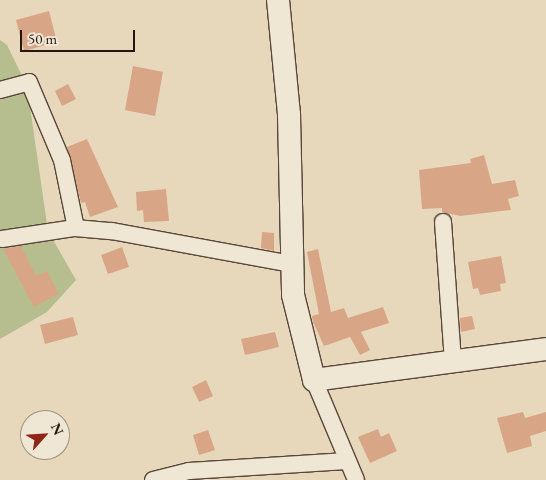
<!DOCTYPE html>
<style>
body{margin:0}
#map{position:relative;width:546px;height:480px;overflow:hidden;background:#e7d8bb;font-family:"EB Garamond",serif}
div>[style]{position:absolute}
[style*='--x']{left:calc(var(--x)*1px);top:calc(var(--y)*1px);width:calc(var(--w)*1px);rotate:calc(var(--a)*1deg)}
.green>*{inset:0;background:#b6be90}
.building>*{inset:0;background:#d8a686}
.roads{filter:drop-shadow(1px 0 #584639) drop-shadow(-1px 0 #584639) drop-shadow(0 1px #584639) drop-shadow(0 -1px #584639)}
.street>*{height:16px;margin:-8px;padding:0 8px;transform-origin:8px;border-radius:8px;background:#efe6d3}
.secondary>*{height:22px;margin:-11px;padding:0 11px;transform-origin:11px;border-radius:11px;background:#efe6d3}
span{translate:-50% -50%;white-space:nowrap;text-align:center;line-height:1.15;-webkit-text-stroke:4px #efe6d3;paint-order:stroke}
.north{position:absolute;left:20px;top:410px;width:50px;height:50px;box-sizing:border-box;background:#efe6d3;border:1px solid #9f9384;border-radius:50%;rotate:64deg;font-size:14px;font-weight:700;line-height:20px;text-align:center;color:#28160e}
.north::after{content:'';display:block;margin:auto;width:18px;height:22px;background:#8f2418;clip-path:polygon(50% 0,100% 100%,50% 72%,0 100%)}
.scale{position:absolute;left:20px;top:30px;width:115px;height:22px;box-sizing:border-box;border:2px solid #28160e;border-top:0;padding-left:6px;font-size:15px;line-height:18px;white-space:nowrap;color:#28160e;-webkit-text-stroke:4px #efe6d3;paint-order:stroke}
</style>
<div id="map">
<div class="green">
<i style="clip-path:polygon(0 40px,7px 45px,27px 86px,48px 231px,76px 280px,47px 312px,0 339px)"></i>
</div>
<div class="building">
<i style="clip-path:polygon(49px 11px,57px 42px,24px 51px,16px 20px)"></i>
<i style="clip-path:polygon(133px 66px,163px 72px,155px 116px,125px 110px)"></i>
<i style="clip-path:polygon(68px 84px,76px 99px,62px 106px,55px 91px)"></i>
<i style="clip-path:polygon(87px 139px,118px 207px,90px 217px,85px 202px,81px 203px,67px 147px)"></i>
<i style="clip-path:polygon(484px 155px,492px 184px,515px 180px,519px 196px,508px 199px,511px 210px,460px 216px,442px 212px,442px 208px,422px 209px,419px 170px,471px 163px,470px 159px)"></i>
<i style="clip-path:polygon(166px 189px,169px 221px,144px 222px,143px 210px,137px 211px,136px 192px)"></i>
<i style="clip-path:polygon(262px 232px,274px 233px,274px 251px,261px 248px)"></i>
<i style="clip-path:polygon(21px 246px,36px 276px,47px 271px,59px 294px,34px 307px,3px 249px)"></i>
<i style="clip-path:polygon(122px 247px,129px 267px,108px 274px,101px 255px)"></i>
<i style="clip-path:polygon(318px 249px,331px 312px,344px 308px,348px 318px,383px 307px,389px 323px,361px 332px,370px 350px,360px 355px,350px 337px,324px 346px,313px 322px,312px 316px,319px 314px,307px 252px)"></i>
<i style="clip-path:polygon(501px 256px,506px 283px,500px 284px,501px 291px,480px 295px,478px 288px,473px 289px,468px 262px)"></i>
<i style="clip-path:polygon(472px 316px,475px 329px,461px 332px,460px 318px)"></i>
<i style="clip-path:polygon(73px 317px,78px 335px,45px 344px,40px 325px)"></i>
<i style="clip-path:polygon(275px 332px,279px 347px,245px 355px,241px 339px)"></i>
<i style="clip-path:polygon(206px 380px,213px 396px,199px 402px,192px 387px)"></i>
<i style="clip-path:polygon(523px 412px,525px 418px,546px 412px,546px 431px,530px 436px,532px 446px,507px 453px,497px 418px)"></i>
<i style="clip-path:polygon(378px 429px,381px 437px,389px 433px,397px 451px,370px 463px,358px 437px)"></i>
<i style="clip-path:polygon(208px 430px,215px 450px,199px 455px,193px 435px)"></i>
</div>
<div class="roads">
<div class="street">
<i style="--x:0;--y:90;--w:30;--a:-15"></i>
<i style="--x:29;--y:82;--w:85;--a:67.1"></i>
<i style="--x:62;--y:160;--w:69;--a:78.4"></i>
<i style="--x:443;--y:222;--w:138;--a:85.9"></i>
<i style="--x:2;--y:239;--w:74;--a:-8.6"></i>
<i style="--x:75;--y:228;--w:37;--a:5"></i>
<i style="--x:112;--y:231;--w:182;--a:10.4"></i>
<i style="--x:314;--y:380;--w:108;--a:67.2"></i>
<i style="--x:153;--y:480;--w:37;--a:-14"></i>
<i style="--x:189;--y:471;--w:158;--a:-3.6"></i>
</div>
<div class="secondary">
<i style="--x:278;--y:0;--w:116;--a:84.5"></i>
<i style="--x:289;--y:115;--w:180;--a:88.7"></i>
<i style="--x:293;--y:295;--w:88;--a:76.1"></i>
<i style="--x:314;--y:380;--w:234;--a:-7.6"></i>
</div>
</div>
<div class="north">N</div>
<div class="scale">50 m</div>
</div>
